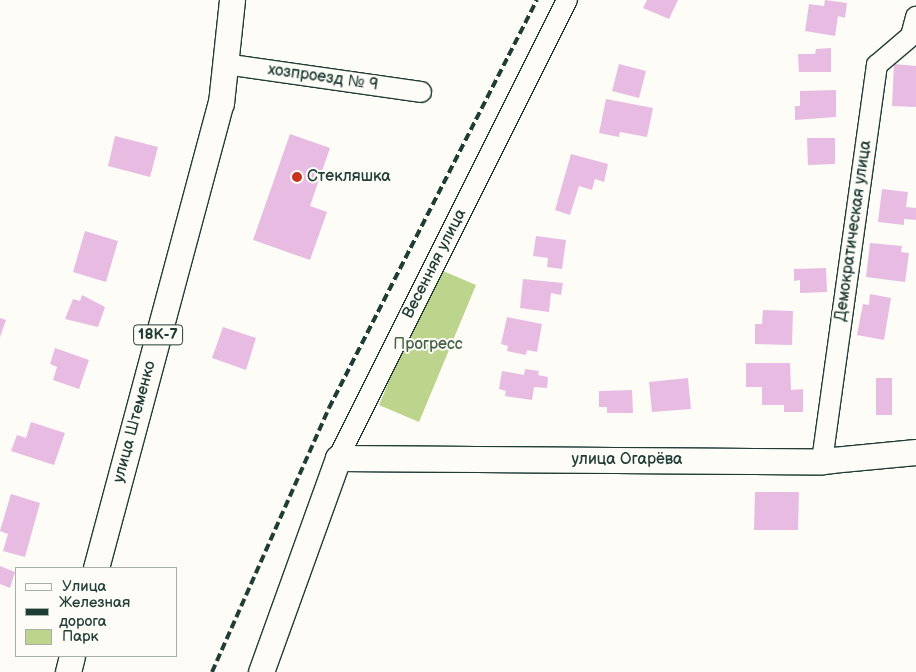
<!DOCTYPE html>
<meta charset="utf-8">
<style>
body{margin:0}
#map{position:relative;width:916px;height:672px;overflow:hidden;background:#fdfcf7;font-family:"Balsamiq Sans",sans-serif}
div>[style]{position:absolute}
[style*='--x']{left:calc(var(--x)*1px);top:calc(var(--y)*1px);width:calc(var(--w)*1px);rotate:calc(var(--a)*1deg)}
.green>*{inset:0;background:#bcd48b}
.building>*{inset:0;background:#e8bce2}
.roads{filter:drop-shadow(1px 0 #1f3d34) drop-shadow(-1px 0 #1f3d34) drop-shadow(0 1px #1f3d34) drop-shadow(0 -1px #1f3d34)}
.minor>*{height:20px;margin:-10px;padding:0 10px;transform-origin:10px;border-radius:10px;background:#fdfcf7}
.major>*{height:25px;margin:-12.5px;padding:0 12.5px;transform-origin:12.5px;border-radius:12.5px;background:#fdfcf7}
.rail>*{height:4px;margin-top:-2px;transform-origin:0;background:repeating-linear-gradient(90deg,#1f3d34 0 8px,transparent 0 12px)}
.dots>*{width:14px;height:14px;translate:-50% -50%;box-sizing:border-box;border:2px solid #fdfcf7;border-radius:50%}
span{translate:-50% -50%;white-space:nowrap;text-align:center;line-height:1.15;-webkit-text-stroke:4px #fdfcf7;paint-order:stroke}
.shield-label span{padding:1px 4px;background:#fdfcf7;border:1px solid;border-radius:4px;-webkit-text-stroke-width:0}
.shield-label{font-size:15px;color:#1f3d34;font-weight:700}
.street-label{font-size:16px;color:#1f3d34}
.poi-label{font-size:16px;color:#1f3d34}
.left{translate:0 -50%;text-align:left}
.park-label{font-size:16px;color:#46634a}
.legend{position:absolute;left:15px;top:567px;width:162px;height:90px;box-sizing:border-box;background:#fdfcf7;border:1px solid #a4b0a9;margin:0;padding:6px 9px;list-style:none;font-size:15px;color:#1f3d34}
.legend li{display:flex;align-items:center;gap:10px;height:25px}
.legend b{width:25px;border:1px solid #a4b0a9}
</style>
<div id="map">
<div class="green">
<i style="clip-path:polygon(436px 268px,476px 285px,419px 422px,379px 405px)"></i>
</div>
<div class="building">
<i style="clip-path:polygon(647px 0,678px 0,669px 19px,643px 8px)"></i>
<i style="clip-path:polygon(825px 0,847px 3px,845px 18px,838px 16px,835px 36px,805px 31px,809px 4px,824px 6px)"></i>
<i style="clip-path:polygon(831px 48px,831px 72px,799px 72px,798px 54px,815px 54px,816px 49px)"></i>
<i style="clip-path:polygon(619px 64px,646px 71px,639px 98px,612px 91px)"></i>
<i style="clip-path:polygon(894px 64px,916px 66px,916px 107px,892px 106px)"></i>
<i style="clip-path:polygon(836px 90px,836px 117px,795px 120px,795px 106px,800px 106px,800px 91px)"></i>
<i style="clip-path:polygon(606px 99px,653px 108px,647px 137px,620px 132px,619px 137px,599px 133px)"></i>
<i style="clip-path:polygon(290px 134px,330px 148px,310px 206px,327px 212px,310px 260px,253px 240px)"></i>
<i style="clip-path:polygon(115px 136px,158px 147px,150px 177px,108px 166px)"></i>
<i style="clip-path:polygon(807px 138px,835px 138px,835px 164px,808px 165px)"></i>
<i style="clip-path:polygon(571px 154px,608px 164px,604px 182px,595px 179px,592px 190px,579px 186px,570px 215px,555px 210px)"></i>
<i style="clip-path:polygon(882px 189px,908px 192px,906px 207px,916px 208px,916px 220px,904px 219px,904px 225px,878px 222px)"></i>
<i style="clip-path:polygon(85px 231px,118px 241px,106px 282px,73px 272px)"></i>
<i style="clip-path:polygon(536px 236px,566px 240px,562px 269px,547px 267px,548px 258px,533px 256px)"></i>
<i style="clip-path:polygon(870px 243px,902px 246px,901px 252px,909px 253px,905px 282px,866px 277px)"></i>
<i style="clip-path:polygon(826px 268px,827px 292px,800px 293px,800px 280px,794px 281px,794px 269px)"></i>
<i style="clip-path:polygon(523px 279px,563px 283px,561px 295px,551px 293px,549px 312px,520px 308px)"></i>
<i style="clip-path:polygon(870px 294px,891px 298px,884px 340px,857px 335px,863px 304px,869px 305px)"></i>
<i style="clip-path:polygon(82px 295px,105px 307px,98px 327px,65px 319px,73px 299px,80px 301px)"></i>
<i style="clip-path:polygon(763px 310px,793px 311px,792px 345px,755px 344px,755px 324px,762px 324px)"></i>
<i style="clip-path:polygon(507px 317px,542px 324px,537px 352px,527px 350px,526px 355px,507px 351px,508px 346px,501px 344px)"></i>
<i style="clip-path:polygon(0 318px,6px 320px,0 337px)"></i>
<i style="clip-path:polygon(223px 327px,256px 338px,246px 370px,212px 358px)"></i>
<i style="clip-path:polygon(55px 348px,89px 360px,79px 389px,53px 380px,57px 367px,50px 364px)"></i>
<i style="clip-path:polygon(746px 363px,790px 363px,791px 390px,803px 389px,803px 412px,784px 412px,784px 405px,762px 405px,762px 387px,746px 387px)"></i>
<i style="clip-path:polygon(525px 369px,539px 371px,538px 375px,548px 377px,547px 388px,534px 387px,532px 400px,505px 396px,506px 391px,499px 389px,502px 371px,524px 375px)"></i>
<i style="clip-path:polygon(688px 378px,691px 409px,652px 412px,649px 382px)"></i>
<i style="clip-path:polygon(876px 378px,892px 378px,892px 415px,876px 415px)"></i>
<i style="clip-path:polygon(632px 390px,633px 413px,607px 413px,607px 407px,599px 407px,599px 391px)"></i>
<i style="clip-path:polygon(31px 422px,65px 433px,54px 465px,11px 451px,17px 435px,26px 438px)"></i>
<i style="clip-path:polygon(755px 492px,799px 492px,798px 530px,754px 530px)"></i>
<i style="clip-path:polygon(11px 494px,40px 503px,25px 557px,3px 551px,8px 534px,0 531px)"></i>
<i style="clip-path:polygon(0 566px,15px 572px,10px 588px,0 584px)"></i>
</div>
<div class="roads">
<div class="minor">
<i style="--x:225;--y:64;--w:198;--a:8.1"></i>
<i style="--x:338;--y:458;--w:512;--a:-63.43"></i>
<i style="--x:822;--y:461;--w:400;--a:-82.1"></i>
<i style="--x:877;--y:65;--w:45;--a:-40.5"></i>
<i style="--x:911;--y:36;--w:20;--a:-75"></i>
</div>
<div class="major">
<i style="--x:96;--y:568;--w:482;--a:-75"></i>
<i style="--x:221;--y:103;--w:104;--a:-83.9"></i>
<i style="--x:68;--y:672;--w:16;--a:-76"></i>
<i style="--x:261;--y:672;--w:227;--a:-70.2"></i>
<i style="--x:338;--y:458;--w:484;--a:0.4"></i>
<i style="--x:822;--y:461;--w:94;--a:-5.5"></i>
</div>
</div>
<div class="rail">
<i style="--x:212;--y:672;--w:289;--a:-66.1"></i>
<i style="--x:329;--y:408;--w:458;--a:-63"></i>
</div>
<div class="dots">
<i style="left:297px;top:177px;background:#c8321e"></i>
</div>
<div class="shield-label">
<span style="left:158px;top:335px">18К-7</span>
</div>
<div class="street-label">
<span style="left:323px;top:78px;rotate:8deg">хозпроезд № 9</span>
<span style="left:854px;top:231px;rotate:-82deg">Демократическая улица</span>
<span style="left:435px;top:264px;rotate:-63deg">Весенняя улица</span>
<span style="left:135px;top:422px;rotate:-75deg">улица Штеменко</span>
<span style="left:627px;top:460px">улица Огарёва</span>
</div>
<div class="poi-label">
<span class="left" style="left:307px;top:177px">Стекляшка</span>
</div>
<div class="park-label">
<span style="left:428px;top:345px">Прогресс</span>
</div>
<ul class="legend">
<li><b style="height:6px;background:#fdfcf7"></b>Улица</li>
<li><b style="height:6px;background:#1f3d34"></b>Железная дорога</li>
<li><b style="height:14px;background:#bcd48b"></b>Парк</li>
</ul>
</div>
